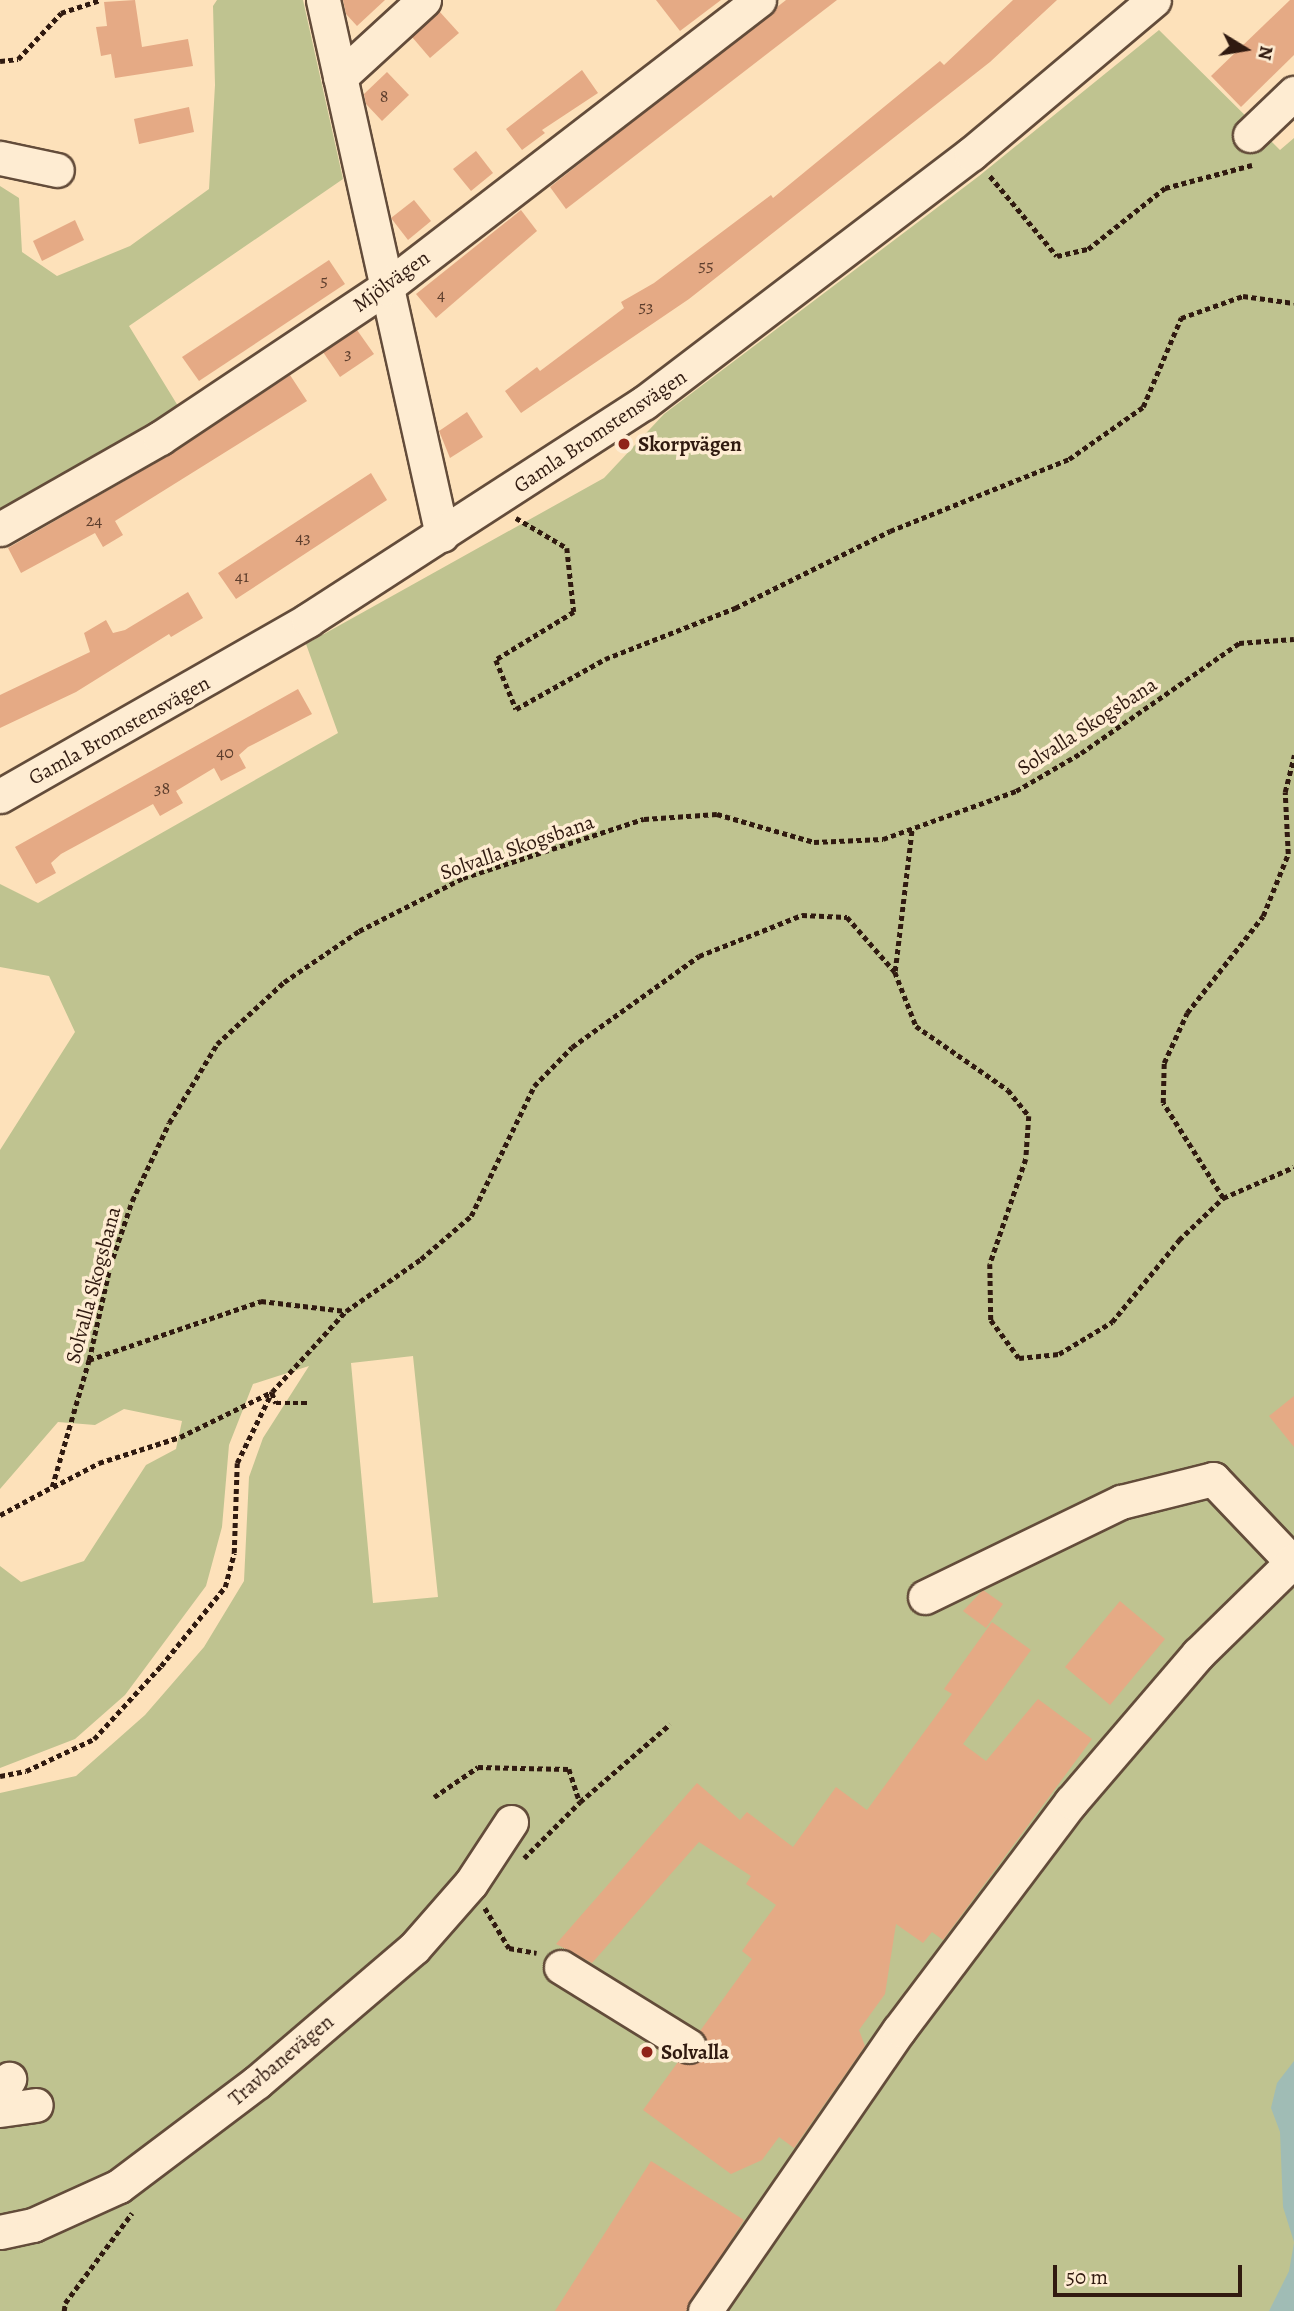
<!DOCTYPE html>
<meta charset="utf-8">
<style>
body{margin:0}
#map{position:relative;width:1294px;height:2311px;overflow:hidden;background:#fde1ba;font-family:Alegreya,serif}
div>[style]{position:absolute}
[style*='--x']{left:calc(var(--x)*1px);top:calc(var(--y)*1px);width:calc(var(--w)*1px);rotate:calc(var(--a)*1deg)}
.green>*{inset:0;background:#bfc390}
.water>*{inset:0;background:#a0bcb5}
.building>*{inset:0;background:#e5aa85}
.path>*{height:4.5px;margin-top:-2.25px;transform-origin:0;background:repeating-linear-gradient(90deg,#301a10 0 5px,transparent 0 8.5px)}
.roads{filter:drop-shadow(2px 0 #634c3a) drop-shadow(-2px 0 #634c3a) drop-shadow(0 2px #634c3a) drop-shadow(0 -2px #634c3a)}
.minor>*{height:33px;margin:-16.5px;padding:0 16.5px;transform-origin:16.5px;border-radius:16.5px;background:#feecd2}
.dots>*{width:19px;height:19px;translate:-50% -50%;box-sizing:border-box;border:4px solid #feecd2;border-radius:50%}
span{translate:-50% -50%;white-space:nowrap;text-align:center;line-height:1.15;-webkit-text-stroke:7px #feecd2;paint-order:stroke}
.number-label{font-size:18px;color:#5d3e2d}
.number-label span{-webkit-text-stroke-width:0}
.street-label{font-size:21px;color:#301a10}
.poi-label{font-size:21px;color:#301a10;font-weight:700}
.left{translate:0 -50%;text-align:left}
.north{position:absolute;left:1210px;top:14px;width:70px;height:70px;-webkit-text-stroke:5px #feecd2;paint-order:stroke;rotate:101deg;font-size:19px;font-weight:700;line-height:28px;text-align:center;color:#301a10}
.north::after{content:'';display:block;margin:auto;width:24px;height:32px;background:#301a10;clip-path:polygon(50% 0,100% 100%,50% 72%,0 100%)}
.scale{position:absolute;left:1053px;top:2265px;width:189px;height:32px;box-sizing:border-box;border:4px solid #301a10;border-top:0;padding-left:9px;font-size:21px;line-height:24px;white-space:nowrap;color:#301a10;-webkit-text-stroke:5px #feecd2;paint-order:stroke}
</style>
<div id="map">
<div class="green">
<i style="clip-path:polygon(217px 0,303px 0,343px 179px,129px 326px,178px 406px,0 511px,0 186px,19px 198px,22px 252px,57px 276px,130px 246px,209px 189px,215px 85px,213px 6px)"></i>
<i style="clip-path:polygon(evenodd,1159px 30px,1280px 150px,1294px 138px,1294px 2311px,0 2311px,0 1793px,76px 1776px,145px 1715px,204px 1647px,244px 1581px,249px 1477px,263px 1438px,309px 1366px,253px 1384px,229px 1445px,222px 1527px,206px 1586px,125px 1695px,75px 1739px,0 1768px,0 1566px,21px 1582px,84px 1561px,146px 1465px,176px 1449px,182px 1421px,124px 1409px,95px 1425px,58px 1422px,0 1489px,0 1150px,75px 1032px,49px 976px,0 967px,0 884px,38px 903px,338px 733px,306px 644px,604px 478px,664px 414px,979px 176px,1159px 30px,413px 1356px,438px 1597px,373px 1603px,351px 1363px,413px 1356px)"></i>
</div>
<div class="water">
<i style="clip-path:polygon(1294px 2061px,1294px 2242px,1283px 2207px,1280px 2132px,1271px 2108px,1277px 2083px)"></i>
<i style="clip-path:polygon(1294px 2243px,1294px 2311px,1269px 2311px,1289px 2271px)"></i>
</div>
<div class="building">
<i style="clip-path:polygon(135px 0,142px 47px,188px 39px,193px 66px,115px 78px,111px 54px,101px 56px,96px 27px,107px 26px,104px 2px)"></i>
<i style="clip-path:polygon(343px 0,385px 0,357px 26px,346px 14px)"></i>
<i style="clip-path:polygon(656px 0,721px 0,680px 31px)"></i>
<i style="clip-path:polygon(786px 0,837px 0,566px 209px,550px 187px)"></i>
<i style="clip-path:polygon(1013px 0,1057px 0,990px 62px,689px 299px,521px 413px,505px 391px,537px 367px,540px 371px,624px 308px,621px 302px,654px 283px,771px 195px,773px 198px,940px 61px,944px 65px)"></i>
<i style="clip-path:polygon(1290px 0,1294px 0,1294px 55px,1241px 107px,1211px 76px)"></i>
<i style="clip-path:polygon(439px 11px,459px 33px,430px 58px,412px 37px)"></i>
<i style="clip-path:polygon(582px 70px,598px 93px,542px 130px,545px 133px,522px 150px,506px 129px)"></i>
<i style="clip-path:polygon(387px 72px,409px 95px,382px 121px,366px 104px,364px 94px)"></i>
<i style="clip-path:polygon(189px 107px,194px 132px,139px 144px,134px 119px)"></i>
<i style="clip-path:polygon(476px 151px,493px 173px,471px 191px,453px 169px)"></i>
<i style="clip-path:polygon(414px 200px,431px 221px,408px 240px,391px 218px)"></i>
<i style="clip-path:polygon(521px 210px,537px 231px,436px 318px,416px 294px)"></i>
<i style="clip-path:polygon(75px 220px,84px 240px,42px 261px,33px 241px)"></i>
<i style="clip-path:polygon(329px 260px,345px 284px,199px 381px,182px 357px)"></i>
<i style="clip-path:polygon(357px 330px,374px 354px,340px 377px,323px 352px)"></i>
<i style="clip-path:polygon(290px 375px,307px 401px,115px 521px,123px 535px,103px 547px,95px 533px,21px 573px,8px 548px,171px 454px)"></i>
<i style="clip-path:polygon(467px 412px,483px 437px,450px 458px,439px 431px)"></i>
<i style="clip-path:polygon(371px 473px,387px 500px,236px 599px,218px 573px)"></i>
<i style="clip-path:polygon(188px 592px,203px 618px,171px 637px,169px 634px,76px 692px,0 728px,0 695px,90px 652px,84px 633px,106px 620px,113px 633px,125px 630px)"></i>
<i style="clip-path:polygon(298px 689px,312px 714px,248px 747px,239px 755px,246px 768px,221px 781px,214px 768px,176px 791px,183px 803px,160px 816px,153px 804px,61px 854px,51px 863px,56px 873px,36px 884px,15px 847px)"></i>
<i style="clip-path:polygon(1294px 1396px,1294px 1447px,1269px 1416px)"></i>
<i style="clip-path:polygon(983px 1590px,1003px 1604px,986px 1628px,963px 1611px)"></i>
<i style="clip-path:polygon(1120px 1601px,1165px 1639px,1110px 1705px,1065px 1667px)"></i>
<i style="clip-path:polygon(992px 1622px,1031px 1650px,963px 1744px,986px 1761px,1038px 1699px,1092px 1739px,943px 1940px,932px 1932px,923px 1943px,896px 1924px,885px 1994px,859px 2030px,865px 2046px,794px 2148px,779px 2137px,762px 2160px,731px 2174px,643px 2110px,678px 2062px,689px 2065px,705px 2057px,708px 2046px,700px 2031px,752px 1959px,742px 1951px,776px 1905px,746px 1884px,751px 1876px,699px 1842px,592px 1963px,556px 1944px,697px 1783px,740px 1820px,747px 1812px,793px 1847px,836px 1787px,867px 1810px,952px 1694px,944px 1689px)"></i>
<i style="clip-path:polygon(651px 2161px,744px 2220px,686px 2311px,555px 2311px)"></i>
</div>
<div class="path">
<i style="--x:0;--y:61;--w:18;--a:-6"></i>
<i style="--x:18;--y:59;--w:63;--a:-46.9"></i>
<i style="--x:61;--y:13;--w:41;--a:-18.4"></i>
<i style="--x:990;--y:176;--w:104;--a:50.1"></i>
<i style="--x:1057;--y:256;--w:32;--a:-13"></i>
<i style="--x:1088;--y:249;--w:98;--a:-38.4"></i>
<i style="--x:1165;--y:188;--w:90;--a:-14.8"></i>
<i style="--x:516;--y:518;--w:59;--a:30.5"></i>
<i style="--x:567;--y:548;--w:64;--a:83.8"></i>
<i style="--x:574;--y:612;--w:92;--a:148.4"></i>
<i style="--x:496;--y:660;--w:53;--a:67.8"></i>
<i style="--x:516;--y:709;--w:102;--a:-29.3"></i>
<i style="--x:605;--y:659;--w:140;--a:-21.4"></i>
<i style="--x:735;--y:608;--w:173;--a:-26.4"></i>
<i style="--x:890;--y:531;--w:193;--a:-21.9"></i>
<i style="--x:1069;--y:459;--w:90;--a:-35.1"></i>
<i style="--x:1143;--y:407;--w:97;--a:-66.9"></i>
<i style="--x:1181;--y:318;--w:66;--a:-19.5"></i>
<i style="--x:1243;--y:296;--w:51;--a:7.8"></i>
<i style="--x:895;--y:971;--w:144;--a:-83.2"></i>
<i style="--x:1223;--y:1198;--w:112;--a:-122.3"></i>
<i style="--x:1163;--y:1103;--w:40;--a:-88.6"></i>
<i style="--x:1164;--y:1063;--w:55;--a:-65.3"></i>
<i style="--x:1187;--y:1013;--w:123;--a:-51.9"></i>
<i style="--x:1263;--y:916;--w:67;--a:-68"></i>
<i style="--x:1288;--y:854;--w:62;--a:-92.8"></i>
<i style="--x:1285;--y:792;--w:38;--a:-76"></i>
<i style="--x:89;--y:1360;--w:182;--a:-18.9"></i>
<i style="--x:261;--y:1301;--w:85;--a:6.8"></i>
<i style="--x:272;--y:1393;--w:11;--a:68"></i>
<i style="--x:276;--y:1403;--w:32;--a:0"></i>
<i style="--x:53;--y:1487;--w:52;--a:-27.6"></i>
<i style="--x:99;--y:1463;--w:85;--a:-17.8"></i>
<i style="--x:180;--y:1437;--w:102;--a:-26.1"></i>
<i style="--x:0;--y:1515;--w:59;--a:-28.3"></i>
<i style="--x:52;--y:1487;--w:132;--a:-73.8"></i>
<i style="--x:89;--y:1360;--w:96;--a:-77.4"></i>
<i style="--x:110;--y:1266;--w:69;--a:-71.3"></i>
<i style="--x:132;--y:1201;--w:86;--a:-64.6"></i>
<i style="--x:169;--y:1123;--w:92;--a:-58.7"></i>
<i style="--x:217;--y:1044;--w:91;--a:-42.8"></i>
<i style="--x:284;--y:982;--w:91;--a:-34.2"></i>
<i style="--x:359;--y:931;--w:117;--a:-27"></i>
<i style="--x:463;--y:878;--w:190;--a:-18.1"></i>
<i style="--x:644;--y:819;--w:73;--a:-3.9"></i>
<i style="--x:717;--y:814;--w:101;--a:16.1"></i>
<i style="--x:814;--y:842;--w:69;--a:-2.5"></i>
<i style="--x:883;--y:839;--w:141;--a:-19.8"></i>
<i style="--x:1016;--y:791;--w:75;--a:-30.3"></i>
<i style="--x:1081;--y:753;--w:193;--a:-34.8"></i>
<i style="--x:1239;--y:643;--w:55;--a:-4.2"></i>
<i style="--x:0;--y:1776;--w:26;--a:-11"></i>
<i style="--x:26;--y:1771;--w:75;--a:-25.2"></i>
<i style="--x:94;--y:1739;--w:99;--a:-47.5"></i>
<i style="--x:161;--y:1666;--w:102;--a:-51"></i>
<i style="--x:225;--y:1587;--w:35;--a:-75"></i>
<i style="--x:234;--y:1553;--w:90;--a:-88.1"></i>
<i style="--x:237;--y:1463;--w:79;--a:-63.8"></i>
<i style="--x:272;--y:1392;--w:110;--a:-47.6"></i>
<i style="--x:346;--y:1311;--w:91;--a:-34.7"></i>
<i style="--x:421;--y:1259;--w:66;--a:-40.7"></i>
<i style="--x:471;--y:1216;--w:144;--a:-64.1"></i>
<i style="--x:534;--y:1086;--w:54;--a:-45.7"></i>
<i style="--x:572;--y:1047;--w:156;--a:-35.6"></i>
<i style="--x:699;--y:956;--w:111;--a:-21.7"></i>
<i style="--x:802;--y:915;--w:45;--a:2.5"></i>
<i style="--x:847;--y:917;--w:73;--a:48.9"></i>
<i style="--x:895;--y:972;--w:58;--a:68.7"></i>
<i style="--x:916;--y:1026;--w:112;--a:34.8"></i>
<i style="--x:1008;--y:1090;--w:33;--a:51"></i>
<i style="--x:1029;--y:1116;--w:43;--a:94"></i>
<i style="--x:1026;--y:1159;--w:111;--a:108.9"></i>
<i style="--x:990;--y:1264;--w:56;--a:89"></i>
<i style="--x:991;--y:1320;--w:47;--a:53.6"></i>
<i style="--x:1019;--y:1358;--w:40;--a:-5.7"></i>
<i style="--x:1059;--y:1354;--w:62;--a:-31.1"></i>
<i style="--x:1112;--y:1322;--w:106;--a:-50.7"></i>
<i style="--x:1179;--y:1240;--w:61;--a:-43.7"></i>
<i style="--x:1223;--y:1198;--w:77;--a:-23.6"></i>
<i style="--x:434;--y:1797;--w:53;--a:-34.3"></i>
<i style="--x:478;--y:1767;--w:91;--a:1.3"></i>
<i style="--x:569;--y:1769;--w:35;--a:72"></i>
<i style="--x:524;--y:1858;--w:79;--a:-45"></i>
<i style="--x:580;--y:1802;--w:119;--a:-40.9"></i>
<i style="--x:485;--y:1908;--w:47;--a:59"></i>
<i style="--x:509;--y:1948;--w:28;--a:10"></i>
<i style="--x:64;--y:2311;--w:8;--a:-83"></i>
<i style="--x:65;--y:2303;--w:112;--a:-53.3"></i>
</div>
<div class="roads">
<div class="minor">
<i style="--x:323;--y:0;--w:548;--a:77.46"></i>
<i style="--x:340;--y:77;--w:114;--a:-42.5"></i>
<i style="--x:1250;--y:135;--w:61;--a:-43.7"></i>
<i style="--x:0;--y:158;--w:58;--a:11.9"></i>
<i style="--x:0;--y:529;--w:184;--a:-29.6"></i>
<i style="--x:160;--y:438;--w:270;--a:-33.7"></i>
<i style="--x:385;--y:288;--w:472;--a:-37.6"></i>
<i style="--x:0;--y:796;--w:355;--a:-29.7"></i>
<i style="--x:308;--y:620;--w:400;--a:-32.9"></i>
<i style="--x:644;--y:403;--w:411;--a:-37.3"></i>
<i style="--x:971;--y:154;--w:239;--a:-40.1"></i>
<i style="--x:925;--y:1597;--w:218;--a:-25.9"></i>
<i style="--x:1121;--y:1502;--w:95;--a:-14"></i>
<i style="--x:1213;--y:1479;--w:113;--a:46.4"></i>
<i style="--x:561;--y:1967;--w:150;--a:31.7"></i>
<i style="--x:0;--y:2093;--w:17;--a:-57"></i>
<i style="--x:0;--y:2110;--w:36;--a:-8"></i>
<i style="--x:0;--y:2232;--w:34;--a:-12"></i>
<i style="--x:33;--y:2225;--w:94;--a:-24.4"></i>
<i style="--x:119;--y:2186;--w:173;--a:-37"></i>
<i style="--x:257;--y:2082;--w:206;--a:-40.5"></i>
<i style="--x:414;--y:1948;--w:86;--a:-48.8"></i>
<i style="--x:471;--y:1883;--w:73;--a:-56.7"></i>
<i style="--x:705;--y:2311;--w:341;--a:-55.4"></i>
<i style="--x:899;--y:2030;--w:286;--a:-53"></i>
<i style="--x:1071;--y:1802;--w:195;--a:-49.4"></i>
<i style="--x:1198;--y:1654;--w:134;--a:-44.4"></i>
</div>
</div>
<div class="dots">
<i style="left:624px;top:444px;background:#8f2418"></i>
<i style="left:647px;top:2052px;background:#8f2418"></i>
</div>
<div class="number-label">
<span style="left:384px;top:96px">8</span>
<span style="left:706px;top:265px">55</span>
<span style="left:324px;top:280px">5</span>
<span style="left:441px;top:294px">4</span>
<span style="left:646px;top:306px">53</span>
<span style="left:348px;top:353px">3</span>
<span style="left:94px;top:520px">24</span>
<span style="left:303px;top:537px">43</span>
<span style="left:242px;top:576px">41</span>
<span style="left:225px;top:752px">40</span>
<span style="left:162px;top:788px">38</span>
</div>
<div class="street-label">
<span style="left:391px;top:281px;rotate:-36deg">Mjölvägen</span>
<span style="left:600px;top:431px;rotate:-34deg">Gamla Bromstensvägen</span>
<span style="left:1087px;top:726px;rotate:-33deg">Solvalla Skogsbana</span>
<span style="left:119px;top:730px;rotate:-29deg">Gamla Bromstensvägen</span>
<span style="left:517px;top:847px;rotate:-19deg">Solvalla Skogsbana</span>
<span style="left:93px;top:1285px;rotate:-75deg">Solvalla Skogsbana</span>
<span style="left:281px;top:2060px;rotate:-40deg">Travbanevägen</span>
</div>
<div class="poi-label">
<span class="left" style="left:638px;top:444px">Skorpvägen</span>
<span class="left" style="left:661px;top:2052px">Solvalla</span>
</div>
<div class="north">N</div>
<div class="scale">50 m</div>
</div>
